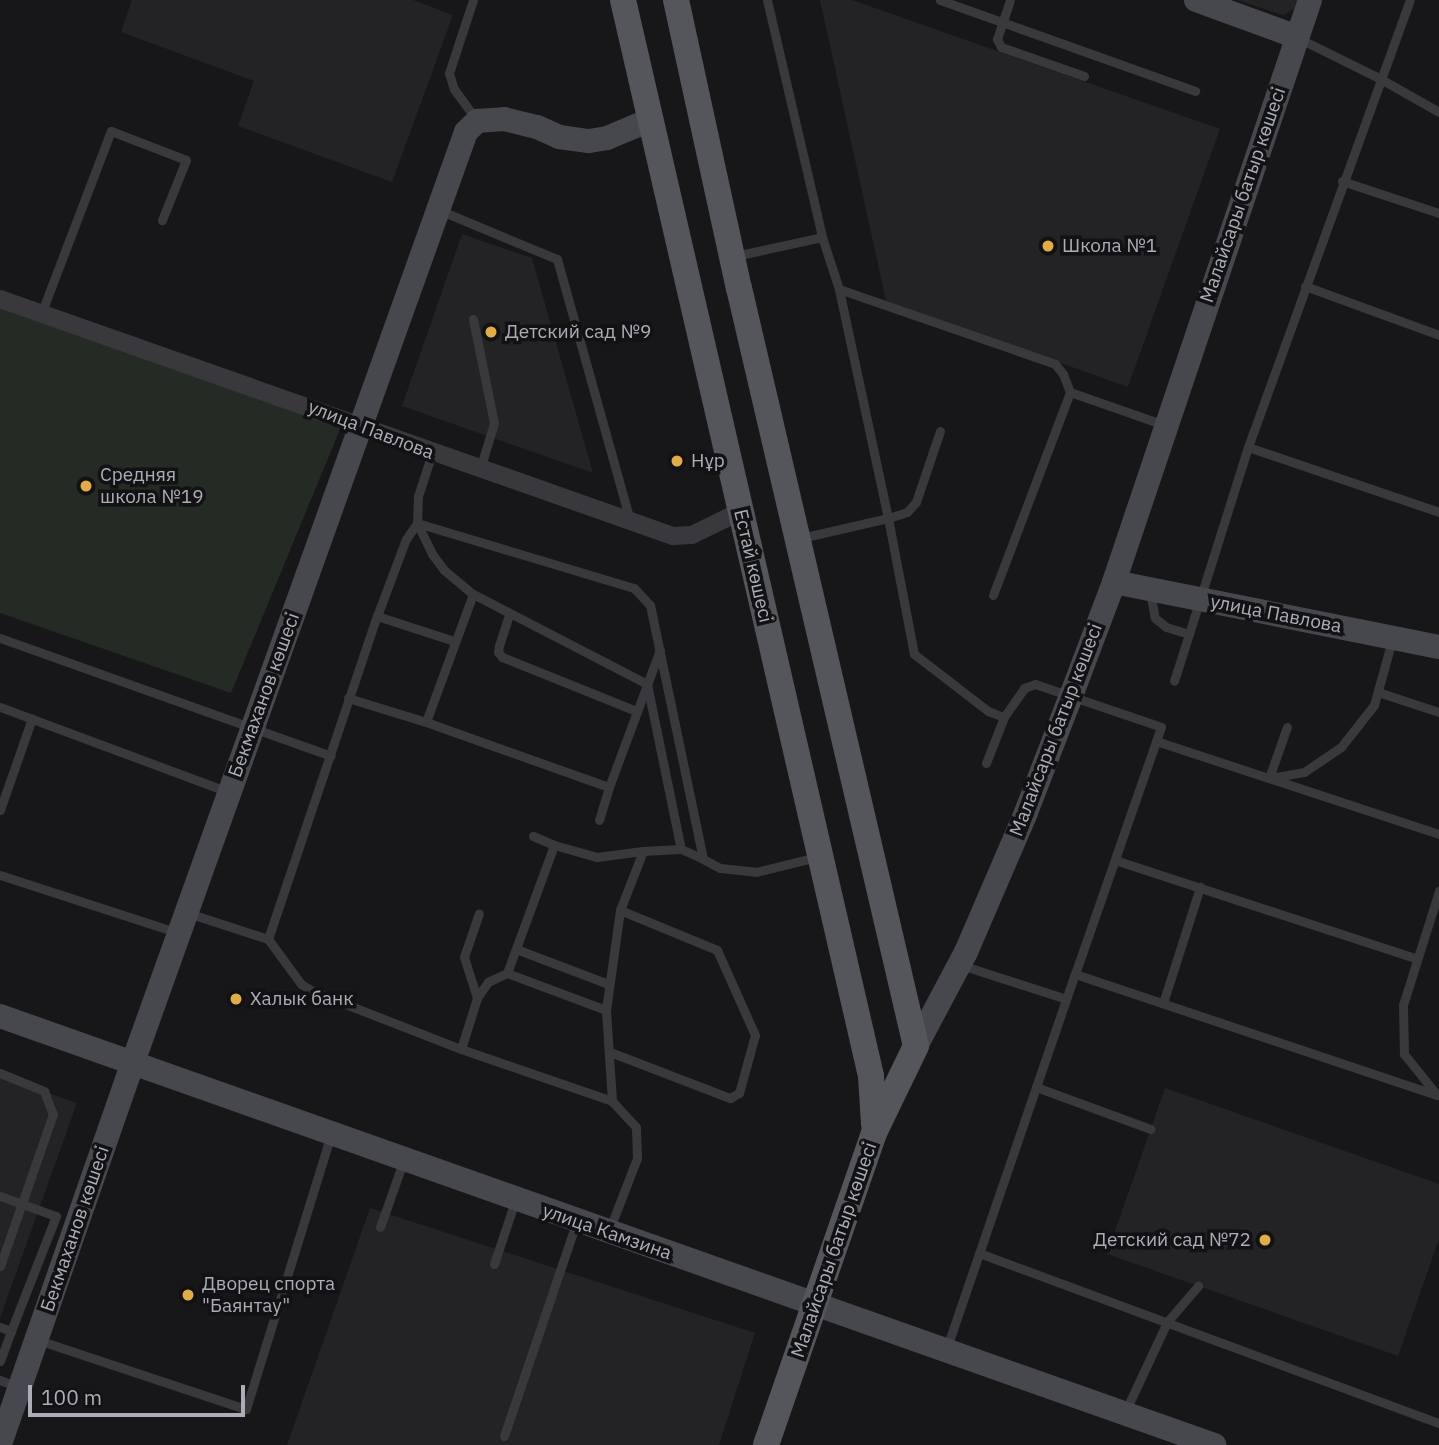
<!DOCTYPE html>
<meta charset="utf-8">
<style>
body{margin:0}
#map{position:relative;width:1439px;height:1445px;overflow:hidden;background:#171719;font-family:"IBM Plex Sans",sans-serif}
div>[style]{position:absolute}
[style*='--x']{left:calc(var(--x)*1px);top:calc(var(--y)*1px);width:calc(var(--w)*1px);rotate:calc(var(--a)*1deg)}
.built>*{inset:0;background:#232326}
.green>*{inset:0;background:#242a24}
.lane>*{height:9px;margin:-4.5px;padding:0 4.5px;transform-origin:4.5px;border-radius:4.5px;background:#39393d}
.street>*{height:18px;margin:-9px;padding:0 9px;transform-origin:9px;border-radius:9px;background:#39393d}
.secondary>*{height:24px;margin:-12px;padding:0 12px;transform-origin:12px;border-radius:12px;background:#47484d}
.primary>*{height:26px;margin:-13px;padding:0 13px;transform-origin:13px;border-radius:13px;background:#55565c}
.dots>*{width:19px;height:19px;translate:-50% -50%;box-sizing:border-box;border:4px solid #121214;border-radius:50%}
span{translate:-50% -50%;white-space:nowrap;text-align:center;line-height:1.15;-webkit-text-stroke:7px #121214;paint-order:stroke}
.street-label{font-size:19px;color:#abaeb7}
.poi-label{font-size:19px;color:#abaeb7}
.left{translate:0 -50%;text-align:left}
.right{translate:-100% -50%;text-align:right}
.scale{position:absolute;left:28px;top:1385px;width:217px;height:32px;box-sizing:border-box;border:4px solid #abaeb7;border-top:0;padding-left:9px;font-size:21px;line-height:24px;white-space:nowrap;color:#abaeb7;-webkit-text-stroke:5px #121214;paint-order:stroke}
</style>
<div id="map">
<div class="built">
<i style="clip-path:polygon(132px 0,413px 0,453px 15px,392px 182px,238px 126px,254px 81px,121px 32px)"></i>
<i style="clip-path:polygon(820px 0,852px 0,1220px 129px,1128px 387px,886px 301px)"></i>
<i style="clip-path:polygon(1237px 0,1298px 0,1294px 9px,1283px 15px)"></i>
<i style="clip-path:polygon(462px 234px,532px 258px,593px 473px,402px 406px)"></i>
<i style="clip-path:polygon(0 1076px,77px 1103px,0 1318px)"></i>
<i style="clip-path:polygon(1165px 1088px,1439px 1184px,1439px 1239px,1398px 1356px,1107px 1254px)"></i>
<i style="clip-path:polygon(370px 1208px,755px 1333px,719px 1445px,287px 1445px)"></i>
</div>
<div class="green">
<i style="clip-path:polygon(0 308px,341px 427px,231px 693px,0 613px)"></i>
</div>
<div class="lane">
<i style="--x:473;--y:0;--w:77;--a:108.2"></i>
<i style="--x:449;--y:73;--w:17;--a:73"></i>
<i style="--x:454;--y:89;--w:37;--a:54"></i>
<i style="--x:767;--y:0;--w:243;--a:76.9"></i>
<i style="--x:822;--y:237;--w:55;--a:71.9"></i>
<i style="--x:839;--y:289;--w:229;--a:19.1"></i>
<i style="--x:1055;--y:364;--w:13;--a:51"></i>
<i style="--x:1063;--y:374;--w:19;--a:69"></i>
<i style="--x:1070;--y:392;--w:100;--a:19.3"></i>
<i style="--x:940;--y:0;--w:271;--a:19.6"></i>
<i style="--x:1010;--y:0;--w:41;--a:108.4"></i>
<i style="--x:997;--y:39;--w:9;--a:63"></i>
<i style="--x:1001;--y:47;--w:88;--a:19.3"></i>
<i style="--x:1298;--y:38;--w:90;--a:26.3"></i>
<i style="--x:1379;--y:78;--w:69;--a:29.5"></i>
<i style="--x:1342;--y:181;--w:102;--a:18.3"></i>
<i style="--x:439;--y:210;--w:128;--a:22.6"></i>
<i style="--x:557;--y:259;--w:271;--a:74.4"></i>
<i style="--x:735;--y:256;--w:89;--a:-12.3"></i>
<i style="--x:1305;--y:286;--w:143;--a:20.1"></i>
<i style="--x:41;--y:314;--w:196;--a:-69.1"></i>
<i style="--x:111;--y:131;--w:80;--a:21.1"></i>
<i style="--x:186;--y:160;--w:65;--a:111.8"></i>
<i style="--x:473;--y:319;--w:106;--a:78.6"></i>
<i style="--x:494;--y:423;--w:48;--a:106.9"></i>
<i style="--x:940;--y:431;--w:75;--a:108.7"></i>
<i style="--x:916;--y:502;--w:13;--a:132"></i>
<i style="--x:907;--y:512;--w:20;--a:162"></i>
<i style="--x:888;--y:518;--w:138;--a:79.2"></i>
<i style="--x:914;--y:654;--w:93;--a:37.6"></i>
<i style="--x:988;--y:711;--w:17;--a:21"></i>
<i style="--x:1004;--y:717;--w:35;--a:-55"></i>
<i style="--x:1024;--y:688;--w:12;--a:-20"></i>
<i style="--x:1035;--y:684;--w:133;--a:18.8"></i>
<i style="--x:1161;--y:727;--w:262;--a:109.2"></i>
<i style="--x:1075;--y:974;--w:382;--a:18.5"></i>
<i style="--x:1437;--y:1095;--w:53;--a:-128.8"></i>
<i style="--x:1404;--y:1054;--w:49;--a:-91.2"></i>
<i style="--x:1403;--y:1005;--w:120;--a:-72.5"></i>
<i style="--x:1248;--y:447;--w:202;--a:18.8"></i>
<i style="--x:432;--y:453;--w:45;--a:108"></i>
<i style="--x:418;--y:496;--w:27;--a:92"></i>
<i style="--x:417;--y:523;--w:227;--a:16.7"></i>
<i style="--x:634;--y:588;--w:23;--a:47"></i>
<i style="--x:650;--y:605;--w:259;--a:78.2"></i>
<i style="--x:703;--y:859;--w:19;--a:28"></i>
<i style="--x:720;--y:868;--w:36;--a:6"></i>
<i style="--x:756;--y:872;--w:63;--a:-13.8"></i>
<i style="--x:801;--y:538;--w:89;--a:-12.9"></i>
<i style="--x:888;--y:518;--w:234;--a:-102.1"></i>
<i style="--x:1150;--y:591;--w:27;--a:80"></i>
<i style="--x:1155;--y:618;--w:14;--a:39"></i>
<i style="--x:1166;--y:627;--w:24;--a:17"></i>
<i style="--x:1189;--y:634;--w:49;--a:107.7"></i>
<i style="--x:473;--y:594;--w:196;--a:27.3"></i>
<i style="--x:647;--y:684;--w:168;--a:78.4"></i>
<i style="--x:993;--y:595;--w:217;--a:-69.2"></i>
<i style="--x:509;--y:615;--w:32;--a:108"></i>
<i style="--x:499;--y:645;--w:7;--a:98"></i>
<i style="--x:498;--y:652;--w:6;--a:51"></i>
<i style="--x:502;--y:657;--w:144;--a:21.9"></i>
<i style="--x:377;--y:616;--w:81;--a:18"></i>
<i style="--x:1189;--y:634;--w:196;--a:-72.5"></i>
<i style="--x:1248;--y:447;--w:475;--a:-70.1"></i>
<i style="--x:0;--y:638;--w:351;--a:19.6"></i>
<i style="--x:1378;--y:692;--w:64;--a:18.2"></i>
<i style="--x:348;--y:698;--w:82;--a:17.1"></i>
<i style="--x:0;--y:707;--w:243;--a:20.4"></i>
<i style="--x:1156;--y:741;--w:298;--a:18.2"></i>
<i style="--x:986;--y:763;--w:49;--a:-68.6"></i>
<i style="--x:1269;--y:778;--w:54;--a:-70.6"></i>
<i style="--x:1270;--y:778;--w:35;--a:-10"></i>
<i style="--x:1304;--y:772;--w:45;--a:-34"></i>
<i style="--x:1341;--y:747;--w:53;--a:-51.8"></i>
<i style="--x:1374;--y:705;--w:67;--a:-74.5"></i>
<i style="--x:0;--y:810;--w:97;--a:-70.8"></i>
<i style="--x:599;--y:820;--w:34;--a:-73"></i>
<i style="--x:533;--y:836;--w:23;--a:23"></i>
<i style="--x:1115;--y:860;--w:318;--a:18.1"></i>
<i style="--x:0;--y:875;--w:187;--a:18"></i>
<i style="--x:188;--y:913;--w:84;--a:18"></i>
<i style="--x:268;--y:939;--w:56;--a:53.7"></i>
<i style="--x:301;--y:984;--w:13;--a:32"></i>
<i style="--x:312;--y:991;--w:160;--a:21.3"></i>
<i style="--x:268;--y:939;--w:341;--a:-71.4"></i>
<i style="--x:377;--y:616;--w:82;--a:-69.4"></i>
<i style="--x:406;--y:539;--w:19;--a:-55"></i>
<i style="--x:417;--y:523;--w:34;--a:64"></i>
<i style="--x:432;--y:554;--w:20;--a:53"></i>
<i style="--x:444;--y:570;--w:38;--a:40"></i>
<i style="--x:473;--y:594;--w:136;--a:110.2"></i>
<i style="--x:426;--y:722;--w:194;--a:19.6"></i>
<i style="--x:609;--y:787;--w:146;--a:-69.6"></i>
<i style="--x:516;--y:949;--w:98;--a:20.8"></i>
<i style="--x:961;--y:965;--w:110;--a:17.9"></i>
<i style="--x:507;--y:973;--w:21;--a:155"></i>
<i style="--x:488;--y:982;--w:19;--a:125"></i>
<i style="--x:477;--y:998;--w:53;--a:107.4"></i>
<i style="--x:461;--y:1049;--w:160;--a:19"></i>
<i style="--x:477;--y:998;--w:43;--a:-107.6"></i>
<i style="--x:464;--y:957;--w:46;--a:-71.2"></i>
<i style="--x:1163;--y:1003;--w:122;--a:-72.3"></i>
<i style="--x:606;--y:1010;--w:106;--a:-159.5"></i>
<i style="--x:507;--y:973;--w:136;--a:-69.8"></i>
<i style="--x:554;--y:845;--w:45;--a:15.6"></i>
<i style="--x:597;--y:857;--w:46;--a:-7.4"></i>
<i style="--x:610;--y:1052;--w:129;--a:21"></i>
<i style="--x:730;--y:1098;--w:10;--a:-29"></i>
<i style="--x:739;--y:1093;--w:60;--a:-74.6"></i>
<i style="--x:755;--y:1035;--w:93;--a:-114.1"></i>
<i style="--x:717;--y:950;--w:105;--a:-157.6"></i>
<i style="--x:0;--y:1073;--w:48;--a:22.2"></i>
<i style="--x:44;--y:1091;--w:25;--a:69"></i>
<i style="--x:53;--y:1114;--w:161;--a:109.2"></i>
<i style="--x:1036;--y:1087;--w:122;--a:20.1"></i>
<i style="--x:0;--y:1196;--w:59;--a:19.7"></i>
<i style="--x:56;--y:1216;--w:123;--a:111.4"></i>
<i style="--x:380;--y:1227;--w:69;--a:-70.5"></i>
<i style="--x:610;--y:1228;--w:75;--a:-68.9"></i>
<i style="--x:637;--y:1158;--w:31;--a:-92"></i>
<i style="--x:636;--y:1127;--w:35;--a:-133"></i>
<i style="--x:612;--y:1101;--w:91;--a:-93.8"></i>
<i style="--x:606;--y:1010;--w:101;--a:-82"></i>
<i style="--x:620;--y:910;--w:63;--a:-68.7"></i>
<i style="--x:643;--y:851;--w:38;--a:-3"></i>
<i style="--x:681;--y:849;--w:24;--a:24"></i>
<i style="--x:979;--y:1253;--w:490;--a:20.3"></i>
<i style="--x:494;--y:1264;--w:66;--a:-71.6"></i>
<i style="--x:0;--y:1327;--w:12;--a:20"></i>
<i style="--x:11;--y:1331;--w:32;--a:110"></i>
<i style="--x:38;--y:1340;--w:219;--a:18.4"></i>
<i style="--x:246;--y:1409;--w:288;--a:-72.8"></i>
<i style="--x:946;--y:1350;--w:398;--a:-71.1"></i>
<i style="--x:0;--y:1380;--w:19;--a:21"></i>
<i style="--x:1126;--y:1410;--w:97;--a:-65"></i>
<i style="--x:1167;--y:1322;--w:48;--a:-49.3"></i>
<i style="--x:504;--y:1436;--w:225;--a:-71.3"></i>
</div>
<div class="street">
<i style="--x:0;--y:299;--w:714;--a:19.4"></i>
<i style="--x:673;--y:536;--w:19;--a:-3"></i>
<i style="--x:692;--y:535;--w:55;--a:-26.1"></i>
</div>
<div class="secondary">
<i style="--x:1196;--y:0;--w:108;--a:20.1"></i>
<i style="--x:1114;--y:582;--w:331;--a:11.3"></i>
<i style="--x:0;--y:1016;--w:1288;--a:19.46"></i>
<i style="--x:916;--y:1046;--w:106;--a:-62"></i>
<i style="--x:966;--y:952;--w:149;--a:-66.7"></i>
<i style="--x:1025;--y:815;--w:128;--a:-68.9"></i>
<i style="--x:1071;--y:696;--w:122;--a:-69.3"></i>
<i style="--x:1114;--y:582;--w:614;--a:-71.39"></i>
<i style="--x:0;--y:1444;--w:404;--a:-70.8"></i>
<i style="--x:133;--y:1062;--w:988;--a:-70.3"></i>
<i style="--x:466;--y:132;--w:16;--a:-45"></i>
<i style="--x:477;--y:121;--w:27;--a:-4"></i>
<i style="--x:504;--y:119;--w:34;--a:14"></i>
<i style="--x:537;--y:127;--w:24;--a:24"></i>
<i style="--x:559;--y:137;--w:30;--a:8"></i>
<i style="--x:589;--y:141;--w:18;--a:-9"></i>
<i style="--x:607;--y:138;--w:47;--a:-22.7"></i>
</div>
<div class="primary">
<i style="--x:623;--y:0;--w:1104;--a:77.02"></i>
<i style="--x:871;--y:1076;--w:48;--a:86.4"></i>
<i style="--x:676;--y:0;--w:295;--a:77.7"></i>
<i style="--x:739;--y:288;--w:778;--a:76.86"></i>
<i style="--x:916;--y:1046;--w:97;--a:115.8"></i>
<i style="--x:874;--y:1133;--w:330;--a:109.1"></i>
</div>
<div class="dots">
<i style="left:1048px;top:246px;background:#e0ad48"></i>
<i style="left:491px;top:332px;background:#e0ad48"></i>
<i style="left:677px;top:461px;background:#e0ad48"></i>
<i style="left:86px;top:486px;background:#e0ad48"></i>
<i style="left:236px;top:999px;background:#e0ad48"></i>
<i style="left:1265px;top:1240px;background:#e0ad48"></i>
<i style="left:188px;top:1295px;background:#e0ad48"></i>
</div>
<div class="street-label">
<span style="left:1243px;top:195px;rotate:-71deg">Малайсары батыр көшесі</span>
<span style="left:371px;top:430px;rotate:21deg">улица Павлова</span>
<span style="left:753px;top:566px;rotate:77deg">Естай көшесі</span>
<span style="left:1276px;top:614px;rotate:11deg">улица Павлова</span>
<span style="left:264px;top:695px;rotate:-70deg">Бекмаханов көшесі</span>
<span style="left:1056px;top:730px;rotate:-69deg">Малайсары батыр көшесі</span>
<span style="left:75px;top:1229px;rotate:-71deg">Бекмаханов көшесі</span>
<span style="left:607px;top:1232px;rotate:19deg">улица Камзина</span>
<span style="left:834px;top:1250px;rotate:-71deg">Малайсары батыр көшесі</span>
</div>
<div class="poi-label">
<span class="left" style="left:1062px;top:246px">Школа №1</span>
<span class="left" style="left:505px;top:332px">Детский сад №9</span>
<span class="left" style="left:691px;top:461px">Нұр</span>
<span class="left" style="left:100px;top:486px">Средняя<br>школа №19</span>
<span class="left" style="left:250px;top:999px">Халык банк</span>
<span class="right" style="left:1251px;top:1240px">Детский сад №72</span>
<span class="left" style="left:202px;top:1295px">Дворец спорта<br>"Баянтау"</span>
</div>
<div class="scale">100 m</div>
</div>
